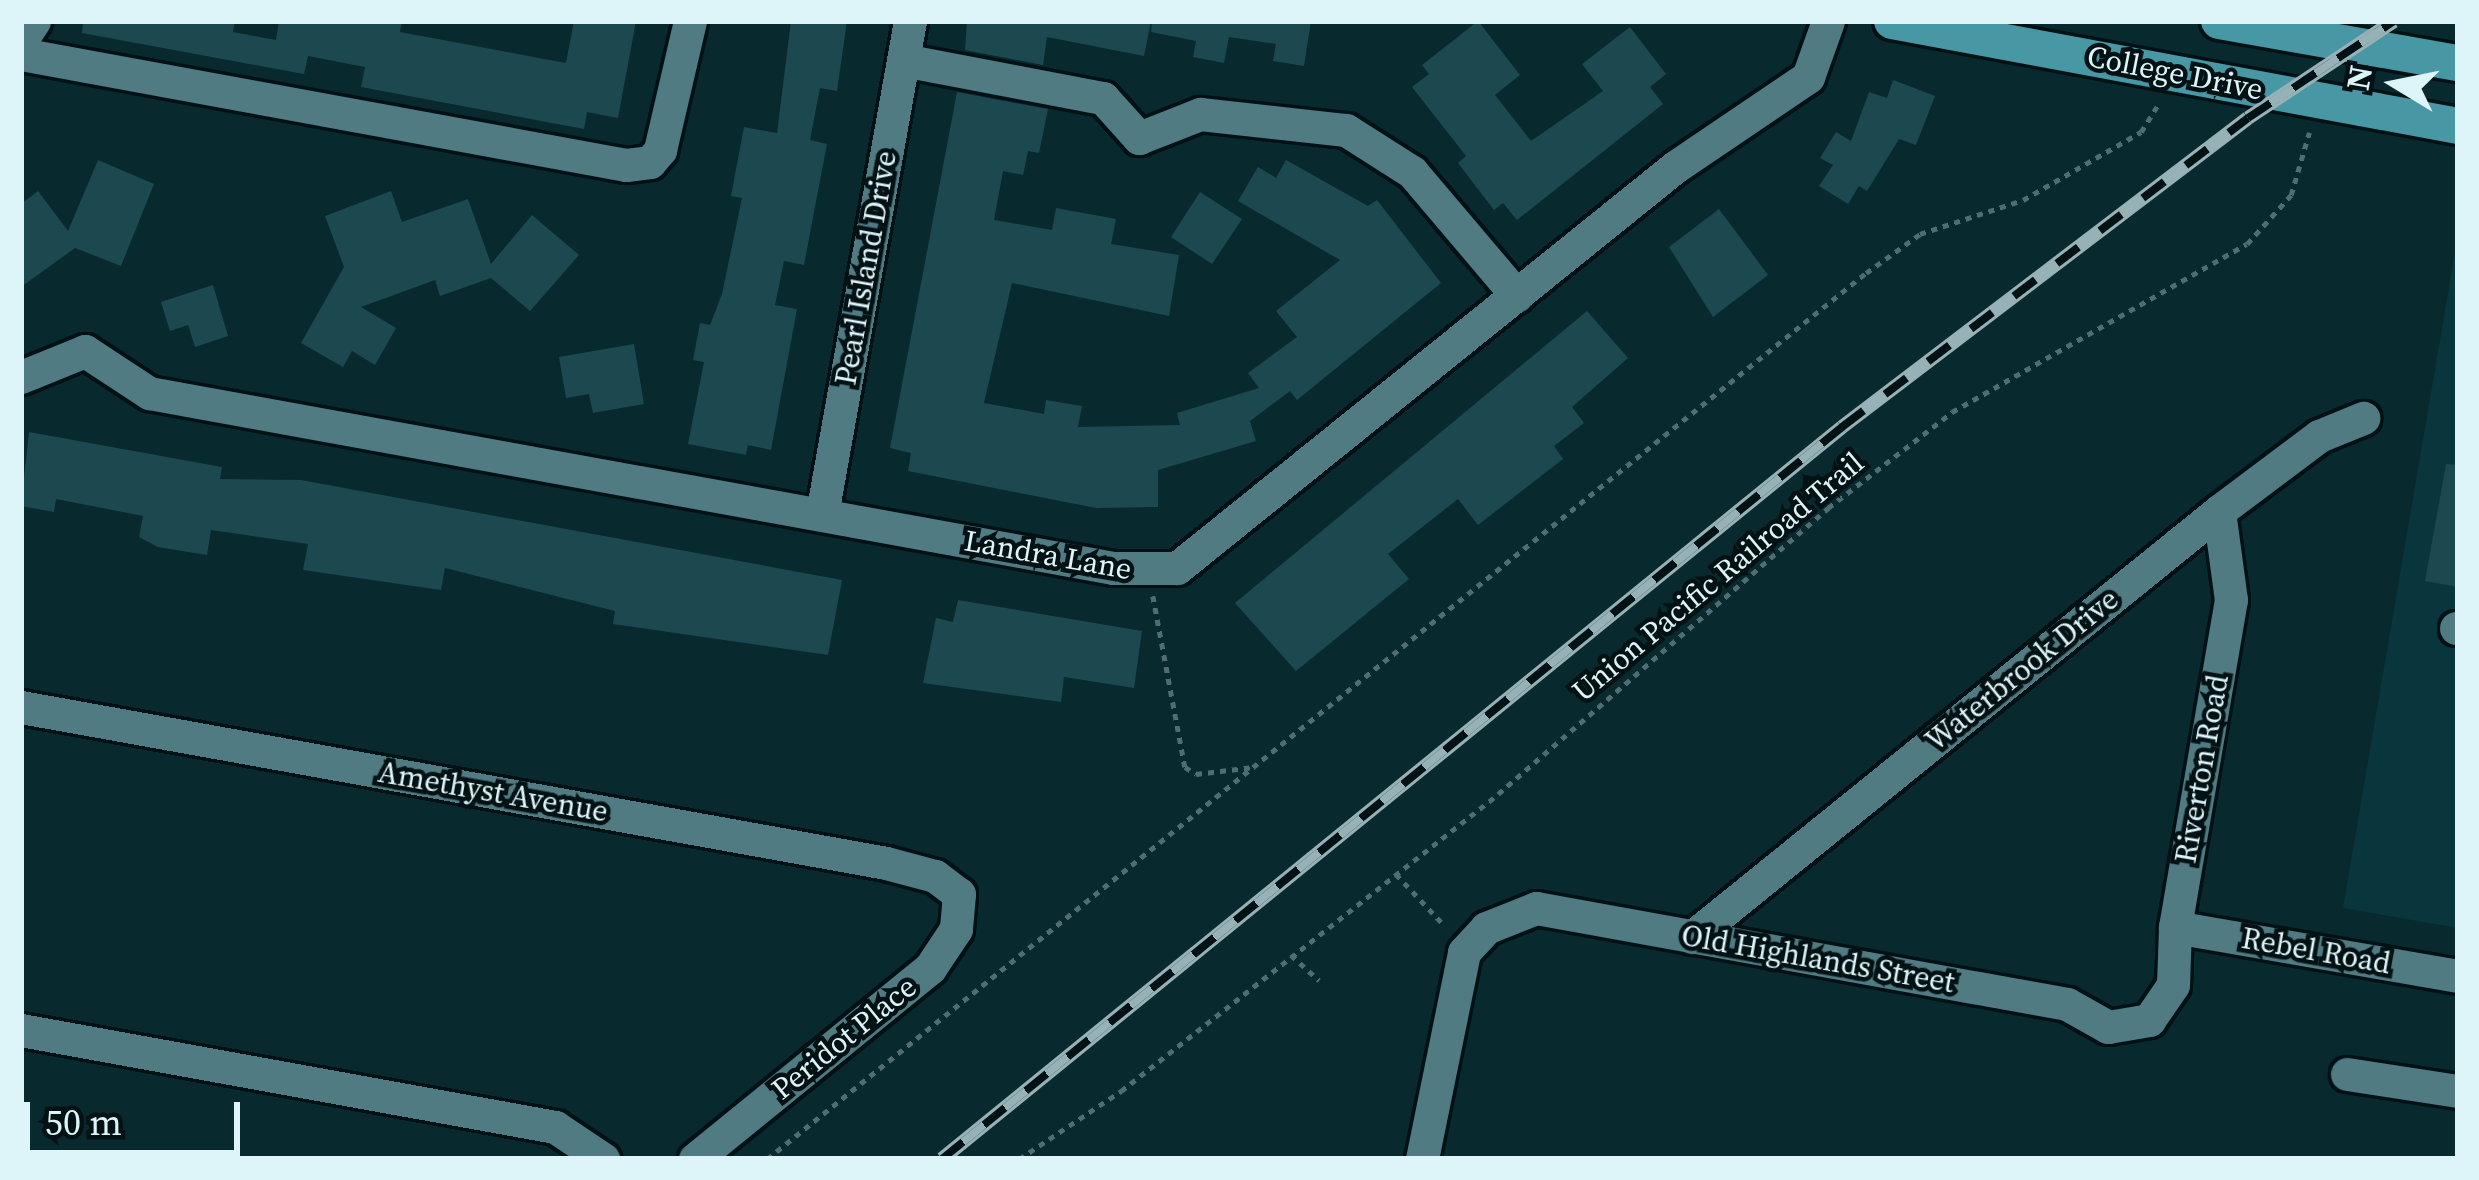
<!DOCTYPE html>
<style>
body{margin:0}
#map{position:relative;width:2479px;height:1180px;overflow:hidden;background:#082a2f;font-family:"Source Serif 4",serif}
div>[style]{position:absolute}
[style*='--x']{left:calc(var(--x)*1px);top:calc(var(--y)*1px);width:calc(var(--w)*1px);rotate:calc(var(--a)*1deg)}
.built>*{inset:0;background:#09363c}
.building>*{inset:0;background:#1c484f}
.path>*{height:4.5px;margin-top:-2.25px;transform-origin:0;background:repeating-linear-gradient(90deg,#4f6d72 0 6px,transparent 0 12px)}
.roads{filter:drop-shadow(3px 0 #001115) drop-shadow(-3px 0 #001115) drop-shadow(0 3px #001115) drop-shadow(0 -3px #001115)}
.minor>*{height:33px;margin:-16.5px;padding:0 16.5px;transform-origin:16.5px;border-radius:16.5px;background:#507b82}
.major>*{height:36px;margin:-18px;padding:0 18px;transform-origin:18px;border-radius:18px;background:#4897a4}
.rail>*{height:14px;margin-top:-7px;transform-origin:0;background:repeating-linear-gradient(90deg,#021114 0 27px,#97b2b6 0 54px);box-sizing:border-box;border-block:3px solid #97b2b6}
span{translate:-50% -50%;white-space:nowrap;text-align:center;line-height:1.15;-webkit-text-stroke:9px #021114;paint-order:stroke}
.street-label{font-size:30px;color:#ddf4f8}
.frame{position:absolute;inset:0;border:24px solid #ddf4f8;pointer-events:none}
.north{position:absolute;left:2335px;top:24px;width:120px;height:120px;-webkit-text-stroke:9px #021114;paint-order:stroke;rotate:280deg;font-size:33px;font-weight:700;line-height:48px;text-align:center;color:#ddf4f8}
.north::after{content:'';display:block;margin:auto;width:42px;height:54px;background:#ddf4f8;clip-path:polygon(50% 0,100% 100%,50% 72%,0 100%)}
.scale{position:absolute;left:24px;top:1102px;width:216px;height:54px;box-sizing:border-box;border:6px solid #ddf4f8;border-top:0;padding-left:15px;font-size:36px;line-height:42px;white-space:nowrap;color:#ddf4f8;-webkit-text-stroke:9px #021114;paint-order:stroke}
</style>
<div id="map">
<div class="built">
<i style="clip-path:polygon(2458px 235px,2458px 928px,2343px 908px)"></i>
</div>
<div class="building">
<i style="clip-path:polygon(83px 21px,235px 21px,233px 32px,276px 40px,279px 21px,402px 21px,400px 32px,566px 63px,574px 21px,636px 21px,618px 118px,587px 112px,584px 129px,361px 87px,365px 67px,308px 56px,304px 74px,82px 33px)"></i>
<i style="clip-path:polygon(791px 21px,847px 21px,837px 91px,820px 88px,810px 140px,827px 144px,804px 265px,784px 261px,775px 305px,797px 309px,771px 450px,748px 445px,746px 455px,688px 444px,704px 362px,693px 360px,700px 323px,710px 325px,722px 294px,742px 198px,731px 196px,744px 127px,777px 133px)"></i>
<i style="clip-path:polygon(967px 21px,1151px 21px,1144px 56px,1047px 37px,1043px 65px,965px 50px)"></i>
<i style="clip-path:polygon(1152px 21px,1311px 21px,1304px 66px,1273px 61px,1276px 44px,1229px 37px,1224px 63px,1193px 57px,1196px 41px,1151px 32px)"></i>
<i style="clip-path:polygon(1478px 21px,1520px 75px,1495px 95px,1531px 141px,1603px 91px,1582px 64px,1630px 27px,1666px 74px,1650px 87px,1663px 104px,1517px 220px,1503px 203px,1494px 210px,1458px 163px,1466px 156px,1412px 87px,1429px 74px,1422px 65px)"></i>
<i style="clip-path:polygon(1893px 80px,1935px 96px,1916px 145px,1899px 139px,1867px 191px,1859px 186px,1848px 204px,1819px 186px,1833px 165px,1820px 158px,1836px 132px,1851px 141px,1869px 92px,1887px 98px)"></i>
<i style="clip-path:polygon(957px 92px,1048px 109px,1039px 153px,1028px 151px,1023px 175px,1003px 171px,994px 220px,1052px 230px,1056px 208px,1116px 219px,1111px 244px,1179px 255px,1169px 316px,1012px 283px,984px 403px,1044px 414px,1046px 400px,1082px 406px,1078px 427px,1180px 425px,1177px 413px,1259px 388px,1248px 373px,1297px 337px,1276px 311px,1340px 260px,1238px 201px,1258px 167px,1276px 178px,1286px 160px,1368px 206px,1377px 200px,1441px 283px,1297px 400px,1290px 391px,1250px 421px,1256px 441px,1158px 470px,1158px 507px,1096px 508px,908px 471px,911px 453px,890px 448px)"></i>
<i style="clip-path:polygon(98px 160px,154px 184px,121px 266px,75px 248px,21px 287px,21px 204px,38px 191px,68px 231px)"></i>
<i style="clip-path:polygon(391px 191px,402px 222px,468px 199px,491px 264px,532px 215px,579px 255px,530px 311px,491px 278px,440px 296px,435px 280px,361px 307px,396px 328px,375px 365px,352px 351px,343px 367px,301px 343px,344px 267px,325px 216px)"></i>
<i style="clip-path:polygon(1200px 192px,1242px 219px,1212px 264px,1171px 237px)"></i>
<i style="clip-path:polygon(1719px 209px,1768px 275px,1713px 317px,1669px 247px)"></i>
<i style="clip-path:polygon(213px 285px,228px 336px,195px 347px,188px 325px,170px 331px,161px 302px)"></i>
<i style="clip-path:polygon(1587px 311px,1628px 358px,1572px 407px,1584px 423px,1554px 446px,1563px 459px,1478px 525px,1458px 499px,1388px 554px,1409px 579px,1296px 671px,1235px 603px)"></i>
<i style="clip-path:polygon(634px 344px,644px 404px,593px 413px,589px 394px,566px 398px,559px 357px)"></i>
<i style="clip-path:polygon(29px 432px,222px 467px,220px 479px,301px 480px,842px 580px,828px 655px,613px 624px,615px 611px,445px 568px,441px 590px,303px 570px,308px 544px,211px 530px,207px 555px,158px 547px,139px 537px,143px 516px,56px 499px,54px 512px,21px 506px)"></i>
<i style="clip-path:polygon(2446px 464px,2458px 465px,2458px 587px,2425px 581px)"></i>
<i style="clip-path:polygon(958px 600px,1142px 631px,1134px 688px,1064px 677px,1061px 702px,923px 683px,936px 618px,953px 622px)"></i>
</div>
<div class="path">
<i style="--x:1153;--y:596;--w:174;--a:79.4"></i>
<i style="--x:1185;--y:767;--w:13;--a:32"></i>
<i style="--x:1196;--y:774;--w:58;--a:-6.9"></i>
<i style="--x:1396;--y:874;--w:70;--a:46.7"></i>
<i style="--x:1291;--y:955;--w:38;--a:42"></i>
<i style="--x:767;--y:1159;--w:1412;--a:-38.88"></i>
<i style="--x:1866;--y:273;--w:67;--a:-35.8"></i>
<i style="--x:1920;--y:234;--w:108;--a:-18.3"></i>
<i style="--x:2023;--y:200;--w:136;--a:-30"></i>
<i style="--x:2141;--y:132;--w:34;--a:-58"></i>
<i style="--x:1019;--y:1159;--w:123;--a:-33.7"></i>
<i style="--x:1121;--y:1091;--w:480;--a:-38.2"></i>
<i style="--x:1498;--y:794;--w:437;--a:-40.9"></i>
<i style="--x:1828;--y:508;--w:157;--a:-37.7"></i>
<i style="--x:1952;--y:412;--w:339;--a:-29.7"></i>
<i style="--x:2247;--y:244;--w:66;--a:-48.1"></i>
<i style="--x:2291;--y:195;--w:65;--a:-73.8"></i>
</div>
<div class="roads">
<div class="minor">
<i style="--x:21;--y:41;--w:24;--a:-57"></i>
<i style="--x:21;--y:54;--w:615;--a:10.4"></i>
<i style="--x:626;--y:165;--w:24;--a:-7"></i>
<i style="--x:650;--y:162;--w:16;--a:-50"></i>
<i style="--x:660;--y:150;--w:132;--a:-76.9"></i>
<i style="--x:903;--y:60;--w:204;--a:10.8"></i>
<i style="--x:1103;--y:98;--w:54;--a:48"></i>
<i style="--x:1139;--y:138;--w:66;--a:-21.5"></i>
<i style="--x:1200;--y:114;--w:147;--a:6.3"></i>
<i style="--x:1346;--y:130;--w:78;--a:32.5"></i>
<i style="--x:1412;--y:172;--w:162;--a:49.7"></i>
<i style="--x:21;--y:377;--w:69;--a:-22.1"></i>
<i style="--x:85;--y:351;--w:77;--a:33.3"></i>
<i style="--x:149;--y:393;--w:980;--a:10.29"></i>
<i style="--x:1113;--y:568;--w:64;--a:0"></i>
<i style="--x:1177;--y:568;--w:639;--a:-38.84"></i>
<i style="--x:1675;--y:167;--w:161;--a:-34.1"></i>
<i style="--x:1808;--y:77;--w:59;--a:-70.3"></i>
<i style="--x:822;--y:514;--w:501;--a:-79.88"></i>
<i style="--x:2456;--y:628;--w:2;--a:0"></i>
<i style="--x:21;--y:707;--w:879;--a:10.22"></i>
<i style="--x:886;--y:863;--w:51;--a:14.9"></i>
<i style="--x:935;--y:876;--w:30;--a:37"></i>
<i style="--x:959;--y:894;--w:35;--a:95"></i>
<i style="--x:956;--y:929;--w:47;--a:123.7"></i>
<i style="--x:930;--y:968;--w:303;--a:140.9"></i>
<i style="--x:2175;--y:927;--w:287;--a:9.8"></i>
<i style="--x:1692;--y:937;--w:678;--a:-38.95"></i>
<i style="--x:2219;--y:511;--w:125;--a:-36.9"></i>
<i style="--x:2319;--y:436;--w:48;--a:-22.2"></i>
<i style="--x:21;--y:1030;--w:543;--a:10.3"></i>
<i style="--x:555;--y:1127;--w:58;--a:33.7"></i>
<i style="--x:2347;--y:1074;--w:112;--a:8.7"></i>
<i style="--x:1422;--y:1159;--w:211;--a:-78.5"></i>
<i style="--x:1464;--y:952;--w:33;--a:-47"></i>
<i style="--x:1486;--y:928;--w:54;--a:-21.8"></i>
<i style="--x:1536;--y:908;--w:540;--a:10.25"></i>
<i style="--x:2067;--y:1004;--w:47;--a:29.3"></i>
<i style="--x:2108;--y:1027;--w:42;--a:-9.7"></i>
<i style="--x:2149;--y:1020;--w:42;--a:-55.6"></i>
<i style="--x:2173;--y:985;--w:58;--a:-88"></i>
<i style="--x:2175;--y:927;--w:332;--a:-80.3"></i>
<i style="--x:2231;--y:600;--w:90;--a:-97.7"></i>
</div>
<div class="major">
<i style="--x:1892;--y:21;--w:576;--a:10.51"></i>
<i style="--x:2219;--y:21;--w:243;--a:10"></i>
</div>
</div>
<div class="rail">
<i style="--x:942;--y:1159;--w:1160;--a:-39.12"></i>
<i style="--x:1842;--y:427;--w:510;--a:-37.27"></i>
<i style="--x:2248;--y:118;--w:175;--a:-33.6"></i>
</div>
<div class="street-label">
<span style="left:2175px;top:73px;rotate:11deg">College Drive</span>
<span style="left:866px;top:268px;rotate:-80deg">Pearl Island Drive</span>
<span style="left:1048px;top:555px;rotate:10deg">Landra Lane</span>
<span style="left:1718px;top:577px;rotate:-40deg">Union Pacific Railroad Trail</span>
<span style="left:2022px;top:670px;rotate:-39deg">Waterbrook Drive</span>
<span style="left:2202px;top:769px;rotate:-80deg">Riverton Road</span>
<span style="left:493px;top:792px;rotate:10deg">Amethyst Avenue</span>
<span style="left:2316px;top:951px;rotate:10deg">Rebel Road</span>
<span style="left:1818px;top:959px;rotate:10deg">Old Highlands Street</span>
<span style="left:844px;top:1038px;rotate:-39deg">Peridot Place</span>
</div>
<div class="frame"></div>
<div class="north">N</div>
<div class="scale">50 m</div>
</div>
